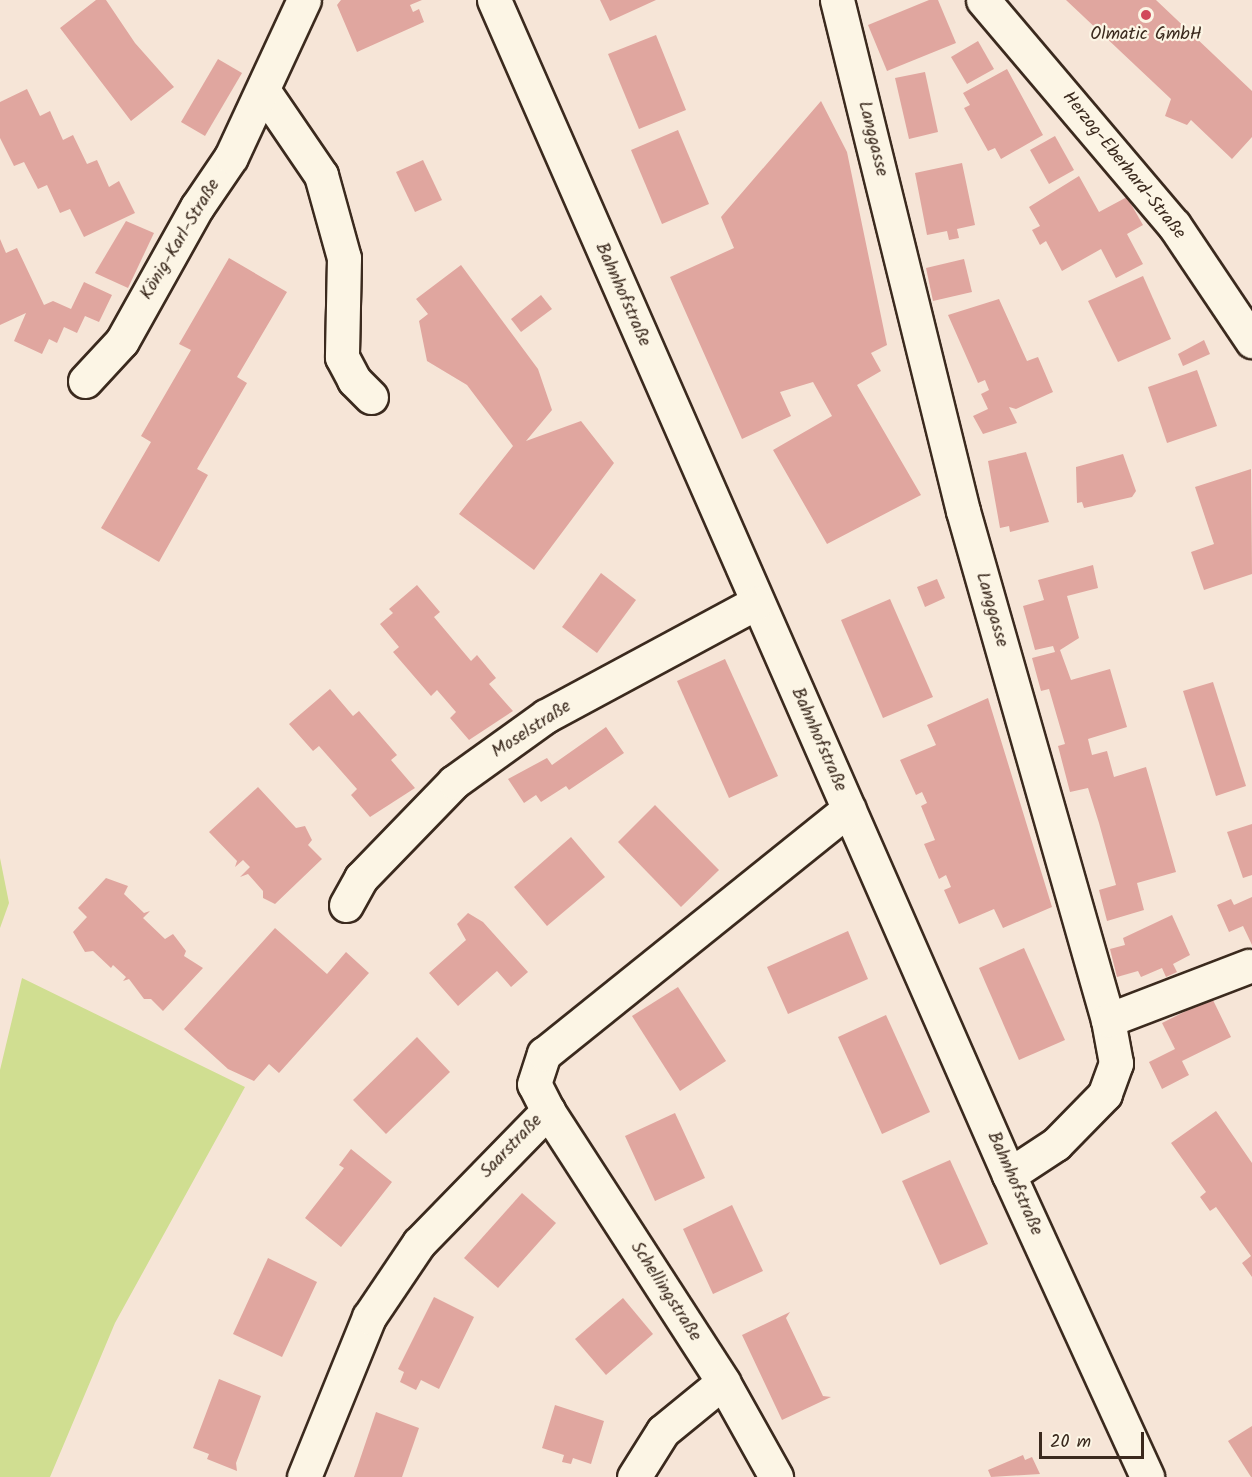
<!DOCTYPE html>
<meta charset="utf-8">
<style>
body{margin:0}
#map{position:relative;width:1252px;height:1477px;overflow:hidden;background:#f6e5d7;font-family:Kalam,sans-serif}
div>[style]{position:absolute}
[style*='--x']{left:calc(var(--x)*1px);top:calc(var(--y)*1px);width:calc(var(--w)*1px);rotate:calc(var(--a)*1deg)}
.green>*{inset:0;background:#d0de91}
.building>*{inset:0;background:#e0a69f}
.roads{filter:drop-shadow(2px 0 #3b2a1e) drop-shadow(-2px 0 #3b2a1e) drop-shadow(0 2px #3b2a1e) drop-shadow(0 -2px #3b2a1e)}
.minor>*{height:33px;margin:-16.5px;padding:0 16.5px;transform-origin:16.5px;border-radius:16.5px;background:#fcf5e5}
.dots>*{width:16px;height:16px;translate:-50% -50%;box-sizing:border-box;border:3px solid #fcf5e5;border-radius:50%}
span{translate:-50% -50%;white-space:nowrap;text-align:center;line-height:1.15;-webkit-text-stroke:4.5px #fcf5e5;paint-order:stroke}
.poi-label{font-size:18px;color:#3b2a1e}
.street-label{font-size:18px;color:#3b2a1e}
.scale{position:absolute;left:1039px;top:1432px;width:105px;height:27px;box-sizing:border-box;border:3px solid #3b2a1e;border-top:0;padding-left:8px;font-size:18px;line-height:21px;white-space:nowrap;color:#3b2a1e;-webkit-text-stroke:4px #fcf5e5;paint-order:stroke}
</style>
<div id="map">
<div class="green">
<i style="clip-path:polygon(0 858px,9px 903px,0 928px)"></i>
<i style="clip-path:polygon(22px 978px,245px 1087px,115px 1323px,50px 1477px,0 1477px,0 1070px)"></i>
</div>
<div class="building">
<i style="clip-path:polygon(96px 0,106px 0,135px 43px,174px 87px,131px 121px,60px 28px)"></i>
<i style="clip-path:polygon(341px 0,422px 0,410px 5px,413px 12px,419px 9px,424px 22px,357px 52px,337px 5px)"></i>
<i style="clip-path:polygon(600px 0,656px 0,610px 21px)"></i>
<i style="clip-path:polygon(929px 0,938px 0,956px 43px,887px 71px,868px 25px)"></i>
<i style="clip-path:polygon(1066px 0,1156px 0,1252px 91px,1252px 137px,1232px 159px,1191px 120px,1187px 125px,1165px 116px,1171px 99px)"></i>
<i style="clip-path:polygon(656px 35px,686px 110px,639px 129px,608px 54px)"></i>
<i style="clip-path:polygon(978px 41px,994px 69px,967px 84px,951px 57px)"></i>
<i style="clip-path:polygon(218px 59px,242px 73px,205px 136px,181px 122px)"></i>
<i style="clip-path:polygon(1007px 69px,1043px 135px,1001px 159px,995px 148px,988px 151px,964px 108px,970px 105px,963px 93px)"></i>
<i style="clip-path:polygon(925px 72px,938px 132px,909px 139px,895px 78px)"></i>
<i style="clip-path:polygon(27px 89px,40px 116px,50px 111px,63px 140px,73px 135px,87px 164px,97px 160px,109px 187px,119px 181px,135px 213px,84px 237px,70px 209px,60px 213px,47px 185px,38px 189px,24px 162px,14px 166px,0 138px,0 102px)"></i>
<i style="clip-path:polygon(821px 101px,847px 152px,887px 345px,871px 353px,881px 371px,857px 385px,921px 495px,827px 544px,773px 450px,832px 416px,813px 382px,780px 392px,791px 416px,742px 439px,670px 277px,734px 248px,721px 217px)"></i>
<i style="clip-path:polygon(678px 130px,709px 204px,662px 224px,631px 150px)"></i>
<i style="clip-path:polygon(1055px 136px,1074px 170px,1049px 184px,1030px 150px)"></i>
<i style="clip-path:polygon(423px 160px,442px 200px,415px 212px,396px 172px)"></i>
<i style="clip-path:polygon(962px 163px,975px 225px,957px 229px,959px 238px,949px 240px,947px 231px,927px 235px,915px 173px)"></i>
<i style="clip-path:polygon(1079px 176px,1099px 212px,1127px 197px,1143px 225px,1127px 234px,1143px 264px,1116px 278px,1101px 249px,1062px 271px,1046px 241px,1040px 245px,1032px 230px,1040px 226px,1029px 207px)"></i>
<i style="clip-path:polygon(126px 221px,154px 233px,128px 288px,95px 273px)"></i>
<i style="clip-path:polygon(0 239px,6px 253px,17px 248px,44px 305px,53px 301px,71px 309px,84px 282px,112px 295px,99px 322px,85px 316px,77px 333px,64px 327px,57px 343px,49px 339px,42px 354px,14px 341px,26px 313px,0 325px)"></i>
<i style="clip-path:polygon(229px 258px,287px 292px,237px 377px,247px 383px,197px 469px,208px 475px,159px 562px,101px 528px,151px 442px,141px 436px,191px 350px,179px 344px)"></i>
<i style="clip-path:polygon(964px 259px,972px 292px,933px 301px,926px 268px)"></i>
<i style="clip-path:polygon(461px 265px,538px 369px,552px 410px,526px 441px,581px 421px,614px 463px,534px 570px,459px 514px,513px 446px,467px 385px,427px 361px,419px 321px,428px 314px,416px 299px)"></i>
<i style="clip-path:polygon(1143px 276px,1171px 339px,1118px 362px,1088px 301px)"></i>
<i style="clip-path:polygon(541px 295px,552px 309px,521px 332px,511px 319px)"></i>
<i style="clip-path:polygon(999px 299px,1027px 361px,1038px 357px,1053px 392px,1016px 409px,1009px 407px,1017px 423px,983px 434px,973px 416px,988px 409px,981px 394px,989px 390px,985px 380px,978px 383px,948px 315px)"></i>
<i style="clip-path:polygon(1204px 340px,1210px 354px,1183px 366px,1178px 354px)"></i>
<i style="clip-path:polygon(1197px 370px,1217px 426px,1167px 443px,1148px 387px)"></i>
<i style="clip-path:polygon(1026px 452px,1049px 522px,1010px 532px,1009px 526px,1000px 528px,988px 461px)"></i>
<i style="clip-path:polygon(1123px 454px,1136px 491px,1132px 497px,1084px 508px,1082px 502px,1077px 503px,1076px 467px)"></i>
<i style="clip-path:polygon(1251px 469px,1252px 574px,1204px 590px,1191px 552px,1214px 544px,1195px 487px)"></i>
<i style="clip-path:polygon(1093px 565px,1098px 588px,1067px 596px,1079px 638px,1060px 650px,1071px 680px,1110px 669px,1127px 727px,1088px 739px,1092px 755px,1107px 751px,1114px 777px,1146px 767px,1176px 872px,1137px 883px,1144px 910px,1107px 921px,1099px 890px,1116px 885px,1099px 823px,1088px 788px,1070px 792px,1058px 746px,1065px 744px,1049px 689px,1041px 691px,1032px 658px,1055px 652px,1053px 646px,1035px 650px,1023px 606px,1044px 600px,1038px 580px)"></i>
<i style="clip-path:polygon(601px 573px,636px 600px,597px 653px,562px 627px)"></i>
<i style="clip-path:polygon(937px 579px,945px 598px,925px 607px,917px 587px)"></i>
<i style="clip-path:polygon(417px 585px,440px 612px,434px 617px,471px 661px,477px 655px,496px 678px,489px 684px,513px 711px,469px 740px,450px 718px,456px 712px,437px 690px,431px 696px,393px 652px,399px 647px,380px 624px,393px 613px,389px 609px)"></i>
<i style="clip-path:polygon(890px 599px,933px 697px,883px 718px,841px 620px)"></i>
<i style="clip-path:polygon(725px 659px,778px 776px,729px 798px,677px 681px)"></i>
<i style="clip-path:polygon(1213px 682px,1246px 786px,1216px 796px,1183px 691px)"></i>
<i style="clip-path:polygon(330px 689px,353px 716px,359px 711px,397px 755px,391px 760px,415px 788px,370px 817px,351px 795px,357px 789px,319px 746px,313px 751px,289px 724px)"></i>
<i style="clip-path:polygon(988px 698px,1052px 907px,1003px 928px,994px 909px,959px 924px,944px 890px,951px 887px,946px 875px,939px 879px,924px 844px,935px 840px,921px 806px,927px 803px,922px 792px,916px 795px,900px 760px,936px 745px,927px 725px)"></i>
<i style="clip-path:polygon(606px 727px,624px 753px,569px 790px,566px 786px,541px 802px,536px 795px,524px 803px,508px 779px,547px 758px,552px 765px)"></i>
<i style="clip-path:polygon(258px 787px,296px 828px,305px 826px,312px 840px,308px 845px,322px 859px,275px 904px,263px 898px,263px 891px,248px 874px,240px 877px,250px 867px,243px 860px,235px 867px,237px 861px,209px 832px)"></i>
<i style="clip-path:polygon(655px 805px,719px 870px,681px 907px,618px 842px)"></i>
<i style="clip-path:polygon(1252px 824px,1252px 875px,1243px 878px,1227px 832px)"></i>
<i style="clip-path:polygon(571px 837px,605px 877px,547px 926px,514px 887px)"></i>
<i style="clip-path:polygon(106px 878px,128px 886px,124px 894px,144px 913px,150px 911px,143px 918px,165px 939px,173px 934px,186px 951px,184px 956px,203px 968px,163px 1011px,151px 999px,144px 999px,129px 979px,123px 981px,126px 977px,113px 965px,111px 968px,93px 951px,85px 952px,73px 932px,87px 917px,78px 908px)"></i>
<i style="clip-path:polygon(1252px 897px,1252px 945px,1243px 926px,1229px 932px,1217px 905px,1231px 899px,1234px 905px)"></i>
<i style="clip-path:polygon(468px 913px,483px 922px,528px 972px,511px 987px,497px 971px,458px 1006px,429px 973px,466px 940px,457px 924px)"></i>
<i style="clip-path:polygon(1172px 915px,1190px 955px,1173px 964px,1177px 972px,1166px 977px,1162px 968px,1141px 977px,1138px 971px,1117px 977px,1110px 949px,1125px 945px,1123px 938px)"></i>
<i style="clip-path:polygon(275px 928px,327px 974px,346px 952px,369px 973px,279px 1073px,269px 1064px,254px 1081px,228px 1069px,184px 1029px)"></i>
<i style="clip-path:polygon(848px 931px,868px 979px,788px 1014px,767px 967px)"></i>
<i style="clip-path:polygon(1024px 948px,1065px 1040px,1019px 1060px,979px 968px)"></i>
<i style="clip-path:polygon(678px 987px,726px 1061px,680px 1091px,632px 1016px)"></i>
<i style="clip-path:polygon(1212px 998px,1231px 1037px,1182px 1061px,1189px 1075px,1162px 1089px,1149px 1062px,1175px 1049px,1162px 1023px)"></i>
<i style="clip-path:polygon(886px 1015px,930px 1112px,882px 1134px,838px 1037px)"></i>
<i style="clip-path:polygon(417px 1037px,450px 1072px,386px 1134px,353px 1100px)"></i>
<i style="clip-path:polygon(1216px 1111px,1252px 1163px,1252px 1277px,1242px 1263px,1251px 1256px,1216px 1207px,1210px 1211px,1200px 1197px,1206px 1192px,1171px 1143px)"></i>
<i style="clip-path:polygon(675px 1113px,705px 1178px,655px 1201px,625px 1136px)"></i>
<i style="clip-path:polygon(351px 1149px,392px 1182px,341px 1247px,305px 1218px,344px 1168px,339px 1165px)"></i>
<i style="clip-path:polygon(950px 1160px,988px 1244px,940px 1265px,902px 1181px)"></i>
<i style="clip-path:polygon(522px 1193px,556px 1223px,498px 1288px,464px 1258px)"></i>
<i style="clip-path:polygon(732px 1205px,763px 1271px,713px 1294px,683px 1229px)"></i>
<i style="clip-path:polygon(268px 1258px,317px 1282px,282px 1357px,233px 1334px)"></i>
<i style="clip-path:polygon(434px 1297px,474px 1317px,439px 1389px,421px 1380px,416px 1390px,400px 1382px,404px 1372px,398px 1369px)"></i>
<i style="clip-path:polygon(623px 1298px,653px 1334px,606px 1375px,575px 1339px)"></i>
<i style="clip-path:polygon(790px 1312px,786px 1318px,823px 1396px,831px 1397px,782px 1420px,742px 1335px)"></i>
<i style="clip-path:polygon(219px 1379px,261px 1396px,236px 1463px,237px 1471px,207px 1459px,209px 1454px,193px 1448px)"></i>
<i style="clip-path:polygon(555px 1405px,604px 1421px,591px 1464px,573px 1458px,571px 1464px,562px 1462px,564px 1455px,542px 1448px)"></i>
<i style="clip-path:polygon(376px 1412px,419px 1428px,402px 1477px,354px 1477px)"></i>
<i style="clip-path:polygon(1252px 1426px,1252px 1477px,1251px 1477px,1228px 1441px)"></i>
<i style="clip-path:polygon(1023px 1455px,1025px 1460px,1032px 1457px,1040px 1474px,991px 1477px,988px 1470px)"></i>
</div>
<div class="roads">
<div class="minor">
<i style="--x:494;--y:0;--w:1283;--a:66.33"></i>
<i style="--x:1009;--y:1175;--w:332;--a:65.4"></i>
<i style="--x:837;--y:0;--w:526;--a:76.15"></i>
<i style="--x:963;--y:511;--w:529;--a:74.1"></i>
<i style="--x:1108;--y:1020;--w:44;--a:79.5"></i>
<i style="--x:1116;--y:1063;--w:33;--a:110"></i>
<i style="--x:1105;--y:1094;--w:70;--a:134.4"></i>
<i style="--x:1056;--y:1144;--w:56;--a:146.6"></i>
<i style="--x:983;--y:0;--w:295;--a:49.7"></i>
<i style="--x:1174;--y:225;--w:140;--a:56.1"></i>
<i style="--x:263;--y:90;--w:103;--a:55.7"></i>
<i style="--x:321;--y:175;--w:86;--a:74.5"></i>
<i style="--x:344;--y:258;--w:99;--a:91.2"></i>
<i style="--x:342;--y:357;--w:26;--a:62"></i>
<i style="--x:354;--y:380;--w:24;--a:45"></i>
<i style="--x:85;--y:381;--w:54;--a:-47.2"></i>
<i style="--x:122;--y:341;--w:154;--a:-60.8"></i>
<i style="--x:197;--y:207;--w:60;--a:-55.8"></i>
<i style="--x:231;--y:157;--w:173;--a:-65.1"></i>
<i style="--x:346;--y:905;--w:31;--a:-61"></i>
<i style="--x:361;--y:878;--w:134;--a:-45.9"></i>
<i style="--x:454;--y:782;--w:113;--a:-35.7"></i>
<i style="--x:546;--y:716;--w:238;--a:-28.3"></i>
<i style="--x:1108;--y:1020;--w:151;--a:-21"></i>
<i style="--x:548;--y:1111;--w:323;--a:57.1"></i>
<i style="--x:723;--y:1382;--w:109;--a:60.8"></i>
<i style="--x:304;--y:1477;--w:173;--a:-67.9"></i>
<i style="--x:369;--y:1317;--w:89;--a:-56"></i>
<i style="--x:419;--y:1243;--w:185;--a:-45.7"></i>
<i style="--x:548;--y:1111;--w:30;--a:-117"></i>
<i style="--x:534;--y:1084;--w:32;--a:-72"></i>
<i style="--x:544;--y:1054;--w:391;--a:-38.8"></i>
<i style="--x:634;--y:1477;--w:54;--a:-57.8"></i>
<i style="--x:663;--y:1431;--w:77;--a:-39.2"></i>
</div>
</div>
<div class="dots">
<i style="left:1146px;top:15px;background:#d1495b"></i>
</div>
<div class="poi-label">
<span style="left:1146px;top:35px">Olmatic GmbH</span>
</div>
<div class="street-label">
<span style="left:872px;top:139px;rotate:76deg">Langgasse</span>
<span style="left:1123px;top:166px;rotate:51deg">Herzog-Eberhard-Straße</span>
<span style="left:181px;top:240px;rotate:-59deg">König-Karl-Straße</span>
<span style="left:622px;top:295px;rotate:66deg">Bahnhofstraße</span>
<span style="left:991px;top:610px;rotate:74deg">Langgasse</span>
<span style="left:532px;top:730px;rotate:-33deg">Moselstraße</span>
<span style="left:818px;top:740px;rotate:66deg">Bahnhofstraße</span>
<span style="left:512px;top:1147px;rotate:-46deg">Saarstraße</span>
<span style="left:1014px;top:1184px;rotate:66deg">Bahnhofstraße</span>
<span style="left:665px;top:1292px;rotate:57deg">Schellingstraße</span>
</div>
<div class="scale">20 m</div>
</div>
